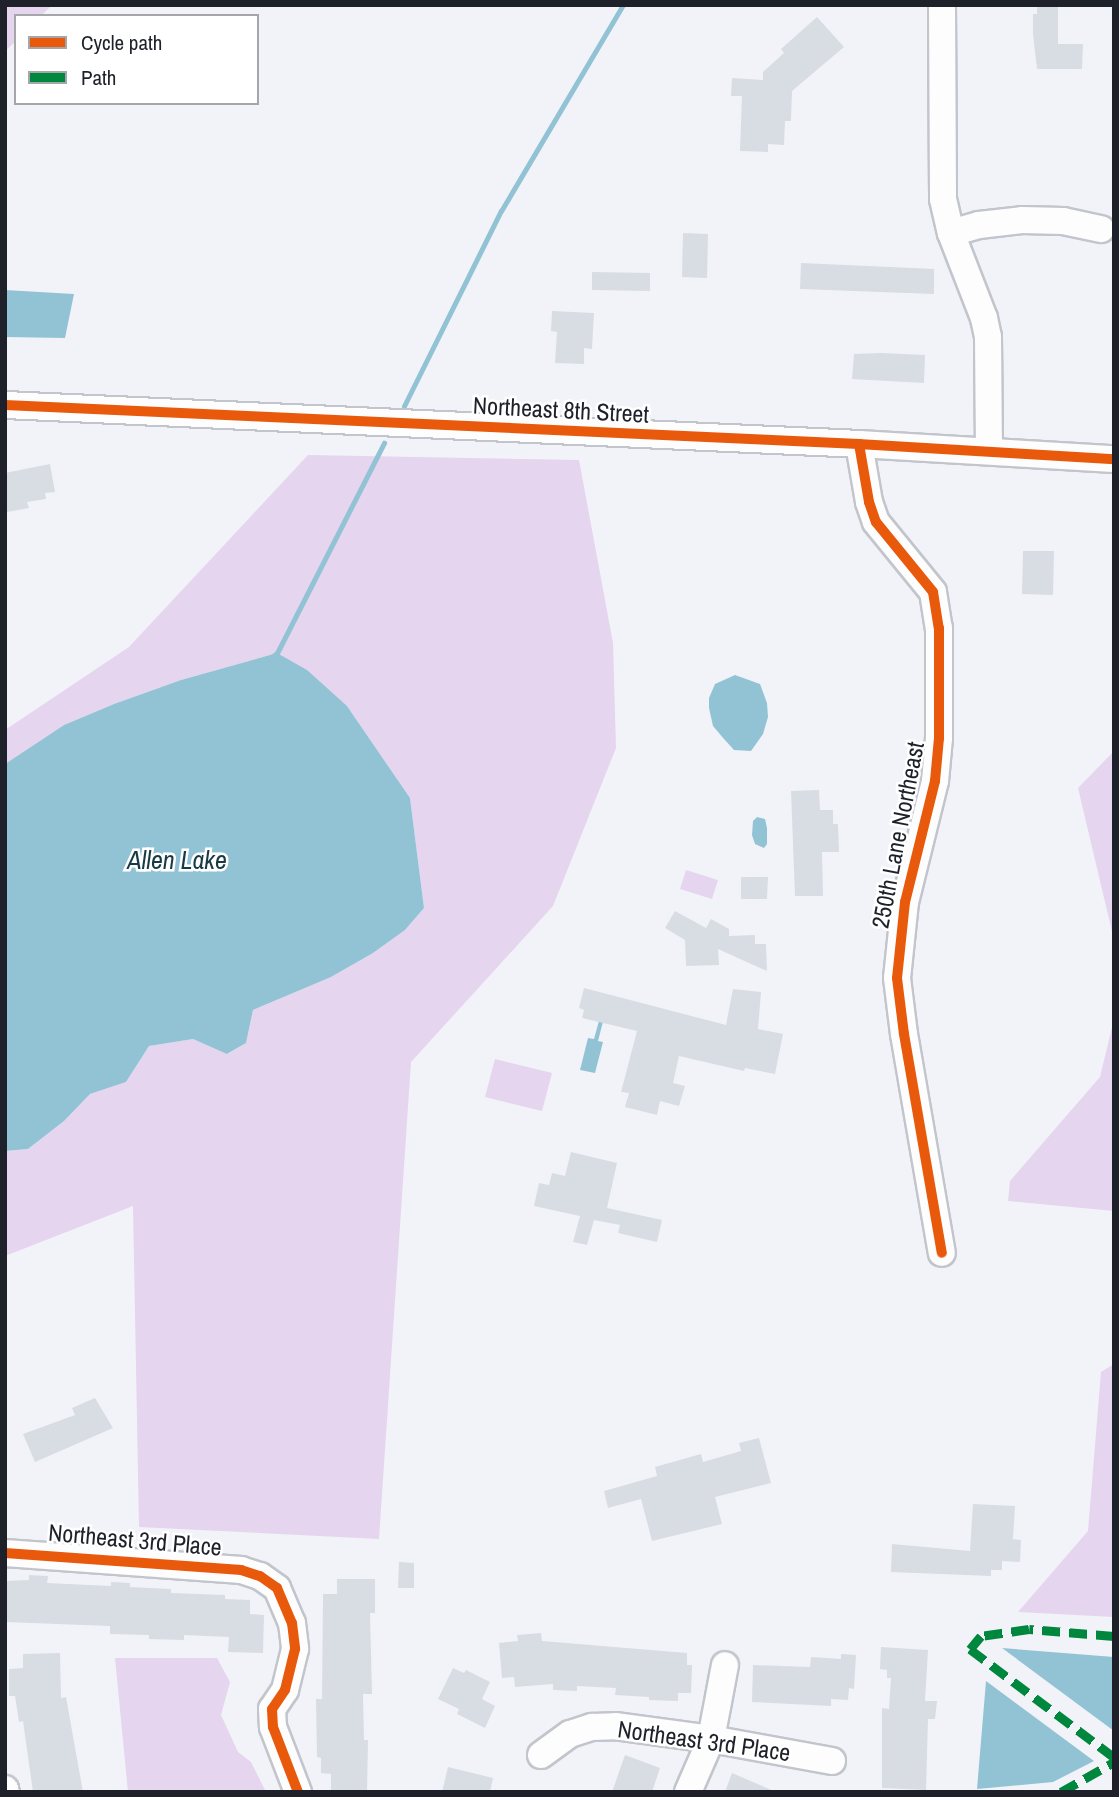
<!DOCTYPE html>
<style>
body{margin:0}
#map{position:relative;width:1119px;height:1797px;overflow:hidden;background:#f2f3f8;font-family:"Archivo Narrow",sans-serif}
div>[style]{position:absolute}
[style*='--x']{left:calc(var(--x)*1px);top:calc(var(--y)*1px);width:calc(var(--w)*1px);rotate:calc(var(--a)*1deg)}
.green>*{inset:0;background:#e5d5ee}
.water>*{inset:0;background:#92c3d5}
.stream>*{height:5px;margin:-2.5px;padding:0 2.5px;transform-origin:2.5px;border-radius:2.5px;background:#92c3d5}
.building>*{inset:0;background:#d8dde3}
.roads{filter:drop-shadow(2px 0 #c2c5cb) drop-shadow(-2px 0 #c2c5cb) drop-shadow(0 2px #c2c5cb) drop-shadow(0 -2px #c2c5cb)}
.minor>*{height:26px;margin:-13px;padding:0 13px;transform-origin:13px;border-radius:13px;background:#fdfdfe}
.quiet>*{height:9px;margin-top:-4.5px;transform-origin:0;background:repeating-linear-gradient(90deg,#00873e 0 18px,transparent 0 27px)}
.cycleway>*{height:10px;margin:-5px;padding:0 5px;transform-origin:5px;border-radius:5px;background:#e8590c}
span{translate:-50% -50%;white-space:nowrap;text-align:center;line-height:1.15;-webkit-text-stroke:5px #fff;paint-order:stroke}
.street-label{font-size:24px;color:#1e212a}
.water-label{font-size:26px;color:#183a45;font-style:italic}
.frame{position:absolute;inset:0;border:7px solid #1e212a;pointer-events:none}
.legend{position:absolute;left:14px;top:14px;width:245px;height:91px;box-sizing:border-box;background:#fff;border:2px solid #a5a6aa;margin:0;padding:9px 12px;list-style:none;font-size:21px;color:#1e212a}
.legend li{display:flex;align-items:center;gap:14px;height:35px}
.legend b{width:35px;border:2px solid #a5a6aa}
</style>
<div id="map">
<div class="green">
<i style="clip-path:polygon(5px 5px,52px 5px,41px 16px,16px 16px,16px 41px,5px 51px)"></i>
<i style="clip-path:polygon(308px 455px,579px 460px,613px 643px,616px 748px,553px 906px,411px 1062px,379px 1539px,139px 1527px,133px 1206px,5px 1256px,5px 1151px,28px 1149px,64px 1121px,90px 1094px,126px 1082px,149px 1046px,193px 1039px,228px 1054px,246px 1043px,253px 1010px,331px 977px,373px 953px,405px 930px,424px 908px,410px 798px,347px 706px,277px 653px,181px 680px,114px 704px,64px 725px,5px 764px,5px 730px,129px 647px)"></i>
<i style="clip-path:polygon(1114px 751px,1114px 940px,1078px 788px)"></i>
<i style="clip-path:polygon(686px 870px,718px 880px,712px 899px,680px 889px)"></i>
<i style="clip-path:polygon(1114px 1019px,1114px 1211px,1008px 1201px,1010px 1181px,1100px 1077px)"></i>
<i style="clip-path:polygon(495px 1059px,552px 1073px,542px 1111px,485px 1097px)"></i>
<i style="clip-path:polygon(1114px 1364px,1114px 1617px,1018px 1612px,1088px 1531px,1101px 1372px)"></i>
<i style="clip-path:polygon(115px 1658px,217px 1658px,230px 1682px,221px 1715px,238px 1752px,251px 1762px,266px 1792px,128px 1792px)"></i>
</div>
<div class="water">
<i style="clip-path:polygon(5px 290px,74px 294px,65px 338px,5px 337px)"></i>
<i style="clip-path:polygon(277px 653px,307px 670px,347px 706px,410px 798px,424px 908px,405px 930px,373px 953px,331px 977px,253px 1010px,246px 1043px,227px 1054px,193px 1039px,149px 1046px,126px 1082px,90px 1094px,64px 1121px,28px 1149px,5px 1151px,5px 764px,64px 725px,114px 704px,181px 680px)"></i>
<i style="clip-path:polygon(735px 675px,760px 684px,767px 703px,768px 717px,763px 734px,751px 751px,734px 750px,724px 739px,713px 726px,709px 708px,709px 698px,715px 684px)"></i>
<i style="clip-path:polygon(757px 817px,765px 819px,767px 828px,767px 844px,764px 848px,755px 844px,752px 835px,753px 821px)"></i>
<i style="clip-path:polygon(600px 1017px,604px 1018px,598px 1041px,603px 1042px,595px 1073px,580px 1070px,588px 1038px,594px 1039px)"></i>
<i style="clip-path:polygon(1002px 1648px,1114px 1657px,1114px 1731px)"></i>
<i style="clip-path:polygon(986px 1681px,1094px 1761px,1053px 1782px,977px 1789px)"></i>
</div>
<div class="stream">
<i style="--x:404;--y:406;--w:218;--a:-63.6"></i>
<i style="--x:501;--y:211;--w:239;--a:-59.4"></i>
<i style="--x:272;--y:657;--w:6;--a:-39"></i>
<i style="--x:277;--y:653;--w:236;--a:-63"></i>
</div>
<div class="building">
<i style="clip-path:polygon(1037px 5px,1058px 5px,1058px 44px,1083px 44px,1082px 69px,1037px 69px,1033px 34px,1033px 14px,1037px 14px)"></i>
<i style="clip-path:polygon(817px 17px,844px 47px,792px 91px,791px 121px,785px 121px,784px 145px,768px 144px,768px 152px,740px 151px,742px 96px,731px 96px,732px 78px,763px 80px,763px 72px,784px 53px,781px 49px)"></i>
<i style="clip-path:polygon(683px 233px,708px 234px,707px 278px,682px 277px)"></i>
<i style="clip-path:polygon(801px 263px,934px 269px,934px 294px,800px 289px)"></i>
<i style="clip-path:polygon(592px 272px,650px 273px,650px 291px,592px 290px)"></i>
<i style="clip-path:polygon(552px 311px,594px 313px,592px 349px,584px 348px,584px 364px,555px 363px,557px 332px,551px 331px)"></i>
<i style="clip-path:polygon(881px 353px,925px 355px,924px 383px,852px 379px,854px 354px)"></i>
<i style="clip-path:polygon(50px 464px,55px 492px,45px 493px,46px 499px,27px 502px,29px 508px,7px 512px,5px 473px)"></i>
<i style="clip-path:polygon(1023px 551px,1054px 551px,1053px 595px,1022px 594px)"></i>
<i style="clip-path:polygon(819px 790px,820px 810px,833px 810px,833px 824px,838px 824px,839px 852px,822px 852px,823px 896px,795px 896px,791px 791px)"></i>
<i style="clip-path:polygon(741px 877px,768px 877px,767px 899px,741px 899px)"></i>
<i style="clip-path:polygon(675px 911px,706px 928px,711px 919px,729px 929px,729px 936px,755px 935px,755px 944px,766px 944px,767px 971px,718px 949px,719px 965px,686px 966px,685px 940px,665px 928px)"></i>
<i style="clip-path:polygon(584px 988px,726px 1025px,733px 989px,761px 992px,758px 1029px,783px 1034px,775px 1074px,745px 1068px,744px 1071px,679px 1056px,673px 1083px,685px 1086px,679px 1106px,660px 1101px,657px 1115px,625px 1107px,629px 1093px,621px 1092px,637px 1031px,582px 1018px,584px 1010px,579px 1008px)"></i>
<i style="clip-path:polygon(571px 1152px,617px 1163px,607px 1208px,662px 1220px,657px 1242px,618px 1233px,620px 1225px,594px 1220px,587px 1245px,573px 1242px,580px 1216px,534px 1206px,539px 1183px,549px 1185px,552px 1173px,565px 1176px)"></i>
<i style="clip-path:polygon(95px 1398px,113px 1428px,35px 1462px,23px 1434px,75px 1415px,72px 1408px)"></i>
<i style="clip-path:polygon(759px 1438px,771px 1483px,715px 1497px,722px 1524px,652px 1541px,641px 1499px,608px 1508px,604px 1491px,657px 1476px,655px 1467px,701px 1454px,703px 1462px,741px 1451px,739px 1443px)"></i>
<i style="clip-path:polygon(973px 1504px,1015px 1506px,1013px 1539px,1021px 1540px,1020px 1562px,1002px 1561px,1002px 1570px,991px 1570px,991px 1576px,891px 1572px,892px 1544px,970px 1551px)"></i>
<i style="clip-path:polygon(399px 1562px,414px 1563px,414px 1588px,398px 1588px)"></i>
<i style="clip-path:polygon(29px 1575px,48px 1576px,47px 1583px,111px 1586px,111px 1582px,130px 1583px,130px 1587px,171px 1589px,171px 1593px,225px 1595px,225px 1599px,250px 1600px,250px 1614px,264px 1615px,263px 1653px,228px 1652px,229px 1637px,184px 1635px,184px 1640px,149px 1639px,149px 1635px,110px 1634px,110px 1626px,5px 1622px,5px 1581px,29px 1580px)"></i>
<i style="clip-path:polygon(337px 1579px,375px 1579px,375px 1613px,370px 1613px,372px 1694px,363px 1694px,364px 1740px,368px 1740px,367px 1792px,331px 1792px,331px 1774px,321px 1773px,321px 1758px,317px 1757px,316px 1699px,322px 1699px,323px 1594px,337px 1594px)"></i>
<i style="clip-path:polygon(541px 1633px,542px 1641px,687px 1653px,687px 1665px,692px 1665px,691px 1693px,678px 1693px,678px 1701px,649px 1700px,649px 1697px,615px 1695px,616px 1688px,577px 1686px,577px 1691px,553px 1690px,553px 1684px,515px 1687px,514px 1677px,502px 1678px,499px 1643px,518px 1641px,517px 1635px)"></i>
<i style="clip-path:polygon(881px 1647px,928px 1650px,925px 1701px,937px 1701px,935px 1719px,928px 1719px,926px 1790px,882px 1788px,882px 1708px,889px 1709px,891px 1678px,887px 1678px,887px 1670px,880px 1669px)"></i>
<i style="clip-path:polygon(60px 1653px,61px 1698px,66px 1697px,83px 1792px,33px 1792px,23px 1721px,19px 1722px,15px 1696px,9px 1696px,9px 1669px,23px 1668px,23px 1654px)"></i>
<i style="clip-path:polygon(841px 1654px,856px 1655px,854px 1689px,849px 1688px,848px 1700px,831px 1699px,831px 1706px,752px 1702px,753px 1665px,810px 1667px,811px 1657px,841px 1659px)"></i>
<i style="clip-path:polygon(453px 1668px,464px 1673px,466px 1670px,490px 1682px,482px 1699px,495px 1706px,485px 1728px,457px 1714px,459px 1709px,438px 1699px)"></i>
<i style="clip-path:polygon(625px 1755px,660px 1768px,652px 1792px,612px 1792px)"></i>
<i style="clip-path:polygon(448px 1767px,493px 1778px,490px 1792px,442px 1792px)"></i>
<i style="clip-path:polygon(732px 1773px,776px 1792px,725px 1792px)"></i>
</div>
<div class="roads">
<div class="minor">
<i style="--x:942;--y:5;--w:194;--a:89.7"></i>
<i style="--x:943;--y:199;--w:35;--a:77"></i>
<i style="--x:951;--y:233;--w:91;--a:68.8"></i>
<i style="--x:984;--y:318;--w:19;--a:78"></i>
<i style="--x:988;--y:337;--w:114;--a:89.5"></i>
<i style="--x:951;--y:233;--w:29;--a:-16"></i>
<i style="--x:979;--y:225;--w:43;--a:-6.6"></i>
<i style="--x:1022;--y:220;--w:41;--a:1.4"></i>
<i style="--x:1063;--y:221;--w:39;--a:12"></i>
<i style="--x:5;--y:405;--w:855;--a:2.61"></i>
<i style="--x:859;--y:444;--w:255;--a:3.4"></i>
<i style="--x:859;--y:444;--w:59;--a:80.2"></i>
<i style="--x:869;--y:502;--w:21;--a:71"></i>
<i style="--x:876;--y:522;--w:90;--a:50.8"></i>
<i style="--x:933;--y:592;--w:36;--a:81"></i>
<i style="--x:939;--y:628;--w:110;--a:90"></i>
<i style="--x:939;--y:738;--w:43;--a:95.3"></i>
<i style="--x:935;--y:781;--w:125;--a:103.9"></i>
<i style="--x:905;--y:902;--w:76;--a:96"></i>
<i style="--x:897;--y:978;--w:56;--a:82.9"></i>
<i style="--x:904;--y:1034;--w:222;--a:80.2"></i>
<i style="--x:5;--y:1553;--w:237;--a:4.1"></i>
<i style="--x:241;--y:1570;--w:20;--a:18"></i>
<i style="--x:260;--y:1576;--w:21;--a:35"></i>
<i style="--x:277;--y:1588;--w:38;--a:67"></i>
<i style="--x:292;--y:1623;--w:26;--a:83"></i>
<i style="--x:295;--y:1649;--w:42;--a:103.7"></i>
<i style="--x:285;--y:1690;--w:23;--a:124"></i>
<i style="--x:272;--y:1709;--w:18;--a:87"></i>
<i style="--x:273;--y:1727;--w:70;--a:69"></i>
<i style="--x:541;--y:1755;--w:36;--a:-36"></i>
<i style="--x:570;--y:1734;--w:23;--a:-18"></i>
<i style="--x:592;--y:1727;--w:23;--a:-2"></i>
<i style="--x:615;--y:1726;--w:97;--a:7.7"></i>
<i style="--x:711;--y:1739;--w:123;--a:10.3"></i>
<i style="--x:5;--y:1789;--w:3;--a:72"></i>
<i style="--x:688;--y:1792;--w:58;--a:-66.5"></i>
<i style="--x:711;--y:1739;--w:75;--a:-79.3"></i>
</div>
</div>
<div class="quiet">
<i style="--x:1114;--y:1636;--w:85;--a:-175.3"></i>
<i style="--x:1029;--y:1629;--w:49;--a:171.7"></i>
<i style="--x:981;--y:1636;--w:17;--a:130"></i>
<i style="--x:970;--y:1649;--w:180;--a:36.9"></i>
<i style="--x:1061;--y:1792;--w:61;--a:-29.5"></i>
</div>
<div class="cycleway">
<i style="--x:5;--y:405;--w:855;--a:2.61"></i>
<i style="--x:859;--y:444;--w:255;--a:3.4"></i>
<i style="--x:859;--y:444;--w:59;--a:80.2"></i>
<i style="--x:869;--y:502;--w:21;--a:71"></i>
<i style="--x:876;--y:522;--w:90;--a:50.8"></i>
<i style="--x:933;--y:592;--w:36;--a:81"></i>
<i style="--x:939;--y:628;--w:110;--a:90"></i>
<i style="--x:939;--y:738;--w:43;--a:95.3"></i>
<i style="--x:935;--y:781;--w:125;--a:103.9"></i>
<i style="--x:905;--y:902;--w:76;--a:96"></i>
<i style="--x:897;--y:978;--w:56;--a:82.9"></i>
<i style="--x:904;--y:1034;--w:222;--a:80.2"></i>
<i style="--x:5;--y:1553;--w:237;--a:4.1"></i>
<i style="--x:241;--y:1570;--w:20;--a:18"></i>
<i style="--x:260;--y:1576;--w:21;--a:35"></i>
<i style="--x:277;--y:1588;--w:38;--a:67"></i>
<i style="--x:292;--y:1623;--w:26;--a:83"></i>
<i style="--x:295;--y:1649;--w:42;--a:103.7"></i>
<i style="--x:285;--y:1690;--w:23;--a:124"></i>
<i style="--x:272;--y:1709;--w:18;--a:87"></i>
<i style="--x:273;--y:1727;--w:70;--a:69"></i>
</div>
<div class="street-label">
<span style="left:561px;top:410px;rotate:3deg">Northeast 8th Street</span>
<span style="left:898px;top:835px;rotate:-79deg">250th Lane Northeast</span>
<span style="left:135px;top:1540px;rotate:5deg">Northeast 3rd Place</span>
<span style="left:704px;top:1741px;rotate:8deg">Northeast 3rd Place</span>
</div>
<div class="water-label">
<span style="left:177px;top:860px">Allen Lake</span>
</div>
<div class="frame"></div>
<ul class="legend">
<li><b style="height:9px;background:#e8590c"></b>Cycle path</li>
<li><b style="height:9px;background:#00873e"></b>Path</li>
</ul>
</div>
